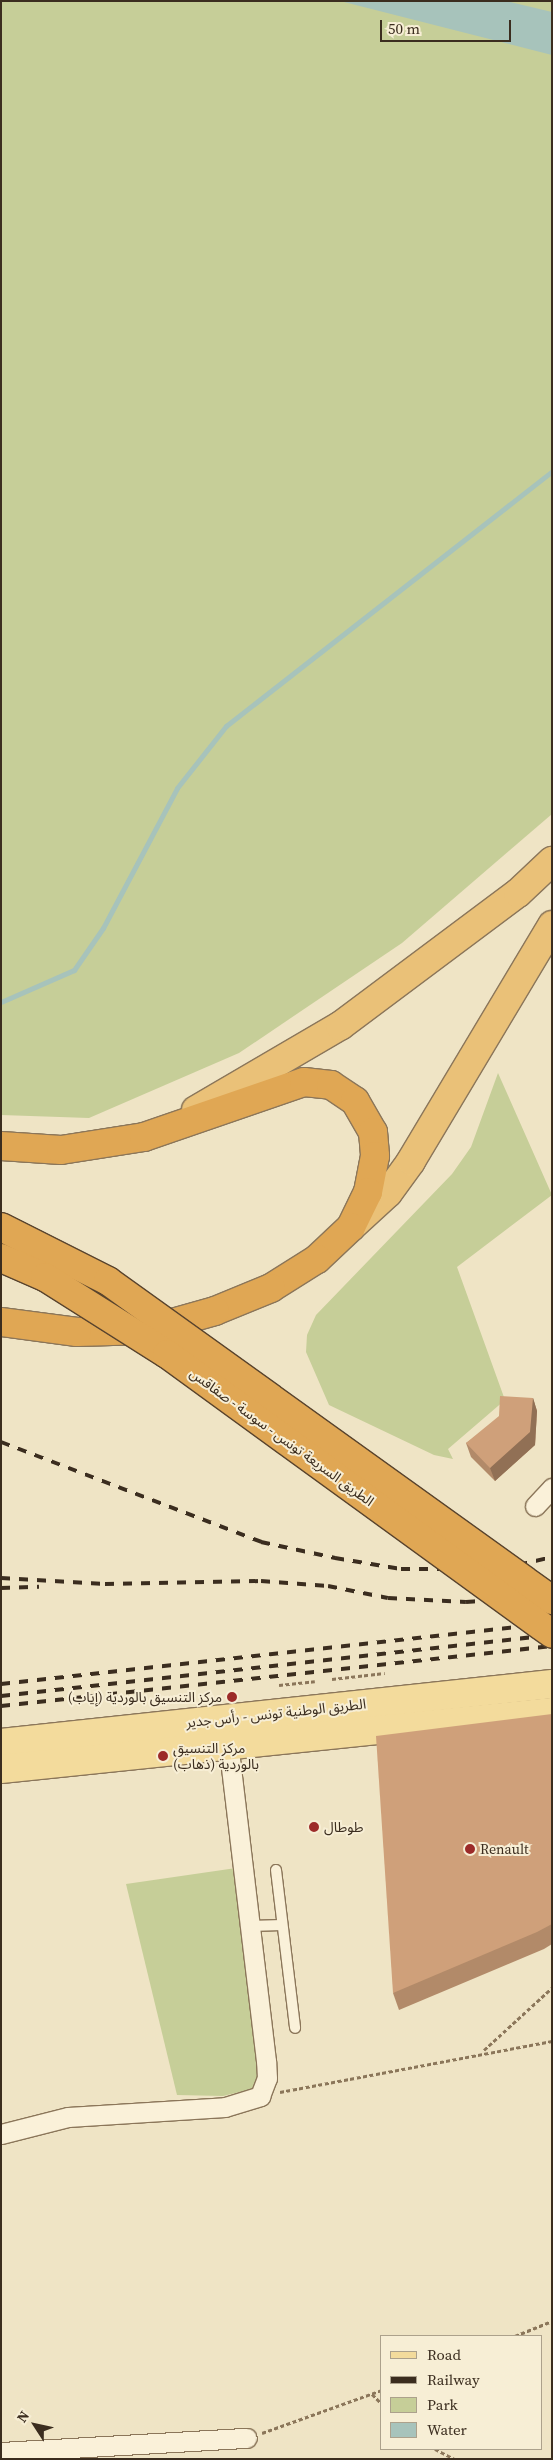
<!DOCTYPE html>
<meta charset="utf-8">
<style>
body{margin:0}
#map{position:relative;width:553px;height:2460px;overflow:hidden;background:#efe4c5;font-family:"Source Serif 4","Noto Sans Arabic",serif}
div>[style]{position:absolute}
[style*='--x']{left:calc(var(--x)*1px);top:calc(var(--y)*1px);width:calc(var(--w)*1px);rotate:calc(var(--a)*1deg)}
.green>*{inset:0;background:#c6ce98}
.water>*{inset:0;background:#a7c3bb}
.stream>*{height:5px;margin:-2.5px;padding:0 2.5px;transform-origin:2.5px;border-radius:2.5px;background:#a7c3bb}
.path>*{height:3px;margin-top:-1.5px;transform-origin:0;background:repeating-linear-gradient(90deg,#8b765a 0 4px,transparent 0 6.5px)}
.roads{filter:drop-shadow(1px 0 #8b765a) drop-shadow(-1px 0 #8b765a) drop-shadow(0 1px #8b765a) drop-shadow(0 -1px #8b765a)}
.service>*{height:10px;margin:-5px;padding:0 5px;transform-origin:5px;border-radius:5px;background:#faf1d9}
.minor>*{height:19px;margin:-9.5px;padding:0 9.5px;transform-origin:9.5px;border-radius:9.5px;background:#faf1d9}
.primary>*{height:28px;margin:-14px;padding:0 14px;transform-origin:14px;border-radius:14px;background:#f3db9c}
.trunk>*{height:28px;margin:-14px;padding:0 14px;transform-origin:14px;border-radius:14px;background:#eac178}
.motorway>*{height:28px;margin:-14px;padding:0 14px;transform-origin:14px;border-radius:14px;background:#e0a754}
.rail>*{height:4px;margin-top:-2px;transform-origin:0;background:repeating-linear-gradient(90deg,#3b2d1f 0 9px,transparent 0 18px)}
.bridges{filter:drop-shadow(1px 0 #59442e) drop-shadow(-1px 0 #59442e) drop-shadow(0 1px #59442e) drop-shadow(0 -1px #59442e)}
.motorway-bridge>*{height:28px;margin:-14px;padding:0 14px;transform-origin:14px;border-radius:14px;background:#e0a754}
.wall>*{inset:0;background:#b28a69}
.shaded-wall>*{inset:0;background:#917055}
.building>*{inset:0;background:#cfa07a}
.dots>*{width:14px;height:14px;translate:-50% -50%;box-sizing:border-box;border:2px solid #f7eed5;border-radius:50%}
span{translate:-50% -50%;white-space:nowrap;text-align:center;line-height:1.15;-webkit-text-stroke:4px #f7eed5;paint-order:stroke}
.street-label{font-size:14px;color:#3b2d1f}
.poi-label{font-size:14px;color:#3b2d1f}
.right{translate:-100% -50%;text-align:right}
.left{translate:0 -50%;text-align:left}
.frame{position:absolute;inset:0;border:2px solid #3b2d1f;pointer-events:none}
.legend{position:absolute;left:380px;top:2335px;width:162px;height:115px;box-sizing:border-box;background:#f7eed5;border:1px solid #aca18c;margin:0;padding:6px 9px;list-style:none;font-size:15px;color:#3b2d1f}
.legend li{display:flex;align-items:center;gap:10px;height:25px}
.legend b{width:25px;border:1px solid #aca18c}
.north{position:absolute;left:10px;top:2400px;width:50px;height:50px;-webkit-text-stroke:4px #f7eed5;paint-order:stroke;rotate:305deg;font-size:14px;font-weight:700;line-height:20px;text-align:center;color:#3b2d1f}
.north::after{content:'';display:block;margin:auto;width:18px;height:22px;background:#3b2d1f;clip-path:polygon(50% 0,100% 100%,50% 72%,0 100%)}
.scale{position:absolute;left:380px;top:20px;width:131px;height:22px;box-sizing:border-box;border:2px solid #3b2d1f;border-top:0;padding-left:6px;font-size:15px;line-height:18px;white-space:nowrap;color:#3b2d1f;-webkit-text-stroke:4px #f7eed5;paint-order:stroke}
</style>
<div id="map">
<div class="green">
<i style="clip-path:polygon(1px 1px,552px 1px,552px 814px,402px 943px,239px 1053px,89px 1118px,1px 1115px)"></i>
<i style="clip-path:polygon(498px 1073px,552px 1195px,457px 1267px,505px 1400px,448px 1449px,453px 1459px,434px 1455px,329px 1405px,306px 1352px,307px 1335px,316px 1315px,452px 1174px,471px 1147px)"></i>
<i style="clip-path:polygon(243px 1867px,268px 2049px,252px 2089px,223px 2096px,177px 2095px,126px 1884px)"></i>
</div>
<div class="water">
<i style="clip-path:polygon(340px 1px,506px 1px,552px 12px,552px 55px)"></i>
</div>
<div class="stream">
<i style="--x:1;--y:1002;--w:80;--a:-23.7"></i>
<i style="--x:74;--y:970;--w:51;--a:-55.4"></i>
<i style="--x:103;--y:928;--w:158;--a:-62.1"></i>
<i style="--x:177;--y:788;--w:79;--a:-51.7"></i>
<i style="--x:226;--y:726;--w:414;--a:-38"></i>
</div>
<div class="path">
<i style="--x:332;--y:1679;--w:53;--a:-6.5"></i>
<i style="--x:279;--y:1685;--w:36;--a:-6"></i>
<i style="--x:484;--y:2050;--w:92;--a:-42.4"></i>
<i style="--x:280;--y:2092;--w:277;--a:-10.6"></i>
<i style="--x:515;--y:2336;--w:40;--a:-22"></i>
<i style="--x:372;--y:2394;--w:14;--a:45"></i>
<i style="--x:262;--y:2433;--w:127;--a:-19.7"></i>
<i style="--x:435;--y:2449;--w:22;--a:27"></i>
</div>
<div class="roads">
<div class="service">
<i style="--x:276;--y:1870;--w:159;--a:83.1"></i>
<i style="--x:250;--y:1926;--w:32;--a:-2"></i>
</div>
<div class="minor">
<i style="--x:535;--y:1506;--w:25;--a:-47"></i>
<i style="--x:1;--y:2134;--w:69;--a:-14.2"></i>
<i style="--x:68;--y:2117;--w:157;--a:-3.6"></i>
<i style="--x:225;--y:2107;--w:37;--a:-17"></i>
<i style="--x:260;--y:2096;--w:19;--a:-69"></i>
<i style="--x:267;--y:2078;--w:17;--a:-93"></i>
<i style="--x:266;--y:2061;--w:320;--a:-96.8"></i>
<i style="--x:1;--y:2452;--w:246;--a:-3.3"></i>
</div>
<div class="primary">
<i style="--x:1;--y:1743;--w:554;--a:-6.11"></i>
<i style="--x:1;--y:1769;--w:554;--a:-5.91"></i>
</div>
<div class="trunk">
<i style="--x:196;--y:1110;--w:167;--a:-30.3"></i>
<i style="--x:340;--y:1026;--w:222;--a:-36.8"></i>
<i style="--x:518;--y:893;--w:47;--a:-43.3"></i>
<i style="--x:351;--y:1227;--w:50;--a:-42.6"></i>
<i style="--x:388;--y:1193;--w:39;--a:-54"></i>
<i style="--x:411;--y:1161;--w:275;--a:-59.1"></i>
</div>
<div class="motorway">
<i style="--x:1;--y:1146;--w:60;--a:3.8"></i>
<i style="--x:61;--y:1150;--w:84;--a:-8.9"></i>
<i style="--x:144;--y:1137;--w:169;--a:-19"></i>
<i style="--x:304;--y:1082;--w:27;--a:6"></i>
<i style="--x:331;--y:1085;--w:29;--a:34"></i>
<i style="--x:355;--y:1101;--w:36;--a:60"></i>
<i style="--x:373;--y:1132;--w:24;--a:85"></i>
<i style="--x:375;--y:1156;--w:37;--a:101"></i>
<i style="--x:368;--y:1192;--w:39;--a:116"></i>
<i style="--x:351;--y:1227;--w:47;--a:136.7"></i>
<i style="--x:317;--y:1259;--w:54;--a:147.8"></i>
<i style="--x:271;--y:1288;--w:61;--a:157.7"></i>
<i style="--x:215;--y:1311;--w:70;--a:164.2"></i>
<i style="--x:148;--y:1330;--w:71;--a:178.4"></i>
<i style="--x:77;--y:1332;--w:77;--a:-172.5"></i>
</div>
</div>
<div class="rail">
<i style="--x:1;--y:1442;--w:279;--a:21"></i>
<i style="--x:261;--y:1542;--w:76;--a:12.2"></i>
<i style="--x:335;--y:1558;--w:67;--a:9.5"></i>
<i style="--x:401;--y:1569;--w:100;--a:0"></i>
<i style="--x:501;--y:1569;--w:52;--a:-13.2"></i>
<i style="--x:1;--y:1578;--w:104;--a:3.3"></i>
<i style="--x:105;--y:1584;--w:156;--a:-1.1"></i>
<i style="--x:261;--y:1581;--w:67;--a:4.3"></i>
<i style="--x:328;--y:1586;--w:61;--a:11.3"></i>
<i style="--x:388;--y:1598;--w:78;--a:2.9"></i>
<i style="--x:466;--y:1602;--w:86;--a:-4"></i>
<i style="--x:1;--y:1588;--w:38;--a:-2"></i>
<i style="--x:1;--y:1684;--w:554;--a:-6.32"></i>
<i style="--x:1;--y:1696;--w:554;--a:-6.32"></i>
<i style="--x:1;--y:1706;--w:554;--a:-6.21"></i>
</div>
<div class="bridges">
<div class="motorway-bridge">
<i style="--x:1;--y:1227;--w:120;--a:26.8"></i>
<i style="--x:108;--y:1281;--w:547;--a:35.7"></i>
<i style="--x:1;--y:1258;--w:48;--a:23.4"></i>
<i style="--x:45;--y:1277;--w:144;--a:32.3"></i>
<i style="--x:167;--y:1354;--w:476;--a:36"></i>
</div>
</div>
<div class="wall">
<i style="clip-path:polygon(533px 1398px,537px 1411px,535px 1445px,495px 1481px,471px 1457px,466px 1443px)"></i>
<i style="clip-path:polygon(552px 1714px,552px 1944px,544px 1949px,399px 2010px,393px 1993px)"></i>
</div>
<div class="shaded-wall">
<i style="clip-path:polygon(533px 1398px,537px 1411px,535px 1445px,495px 1481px,490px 1468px)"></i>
</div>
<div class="building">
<i style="clip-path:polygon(500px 1396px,533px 1398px,530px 1432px,490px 1468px,466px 1443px,499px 1416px)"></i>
<i style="clip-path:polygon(552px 1714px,552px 1924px,537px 1932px,393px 1993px,376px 1736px)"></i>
</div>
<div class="dots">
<i style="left:232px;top:1697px;background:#9c2b29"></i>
<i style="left:163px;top:1756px;background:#9c2b29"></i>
<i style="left:314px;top:1827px;background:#9c2b29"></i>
<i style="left:470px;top:1849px;background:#9c2b29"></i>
</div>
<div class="street-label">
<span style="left:282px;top:1437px;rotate:36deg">الطريق السريعة تونس - سوسة - صفاقس</span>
<span style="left:276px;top:1713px;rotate:-6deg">الطريق الوطنية تونس - رأس جدير</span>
</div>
<div class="poi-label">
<span class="right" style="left:222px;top:1697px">مركز التنسيق بالوردية (إياب)</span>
<span class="left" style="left:173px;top:1756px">مركز التنسيق<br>بالوردية (ذهاب)</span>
<span class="left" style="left:324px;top:1827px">طوطال</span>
<span class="left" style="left:480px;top:1849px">Renault</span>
</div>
<div class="frame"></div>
<ul class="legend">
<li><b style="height:6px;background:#f3db9c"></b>Road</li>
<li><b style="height:6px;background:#3b2d1f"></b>Railway</li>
<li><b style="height:14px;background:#c6ce98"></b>Park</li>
<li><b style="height:14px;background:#a7c3bb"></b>Water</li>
</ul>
<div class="north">N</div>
<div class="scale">50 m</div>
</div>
